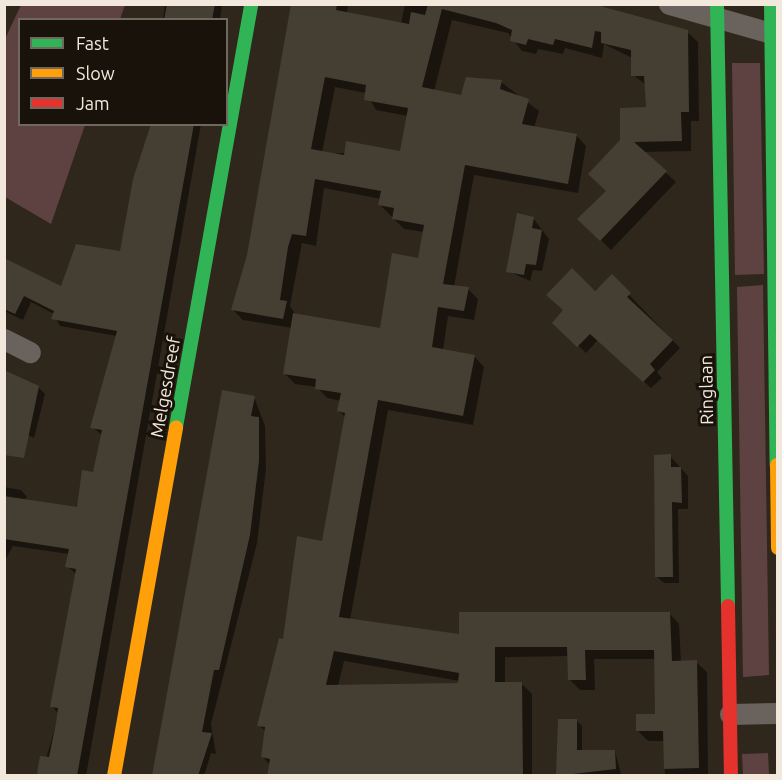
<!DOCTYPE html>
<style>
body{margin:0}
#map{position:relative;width:782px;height:780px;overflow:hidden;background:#2f271c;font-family:Ubuntu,sans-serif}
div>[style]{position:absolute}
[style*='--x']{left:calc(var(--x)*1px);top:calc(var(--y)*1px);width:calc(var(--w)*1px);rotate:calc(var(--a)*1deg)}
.green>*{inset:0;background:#5e4241}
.shadow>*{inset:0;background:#0007}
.building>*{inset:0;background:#443f32}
.street>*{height:21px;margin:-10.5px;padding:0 10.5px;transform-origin:10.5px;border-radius:10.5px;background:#69625d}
.fast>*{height:14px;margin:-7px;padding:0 7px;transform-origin:7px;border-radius:7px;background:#30b455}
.slow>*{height:14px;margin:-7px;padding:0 7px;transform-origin:7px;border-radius:7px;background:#ff9f0a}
.jam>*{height:14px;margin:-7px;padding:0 7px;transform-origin:7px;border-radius:7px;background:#e5322d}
span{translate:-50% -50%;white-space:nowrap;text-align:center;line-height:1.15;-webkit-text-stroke:6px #19120a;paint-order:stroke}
.street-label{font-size:18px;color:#f2e8dc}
.frame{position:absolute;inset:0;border:6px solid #f2e8dc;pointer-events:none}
.legend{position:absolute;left:18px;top:18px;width:210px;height:108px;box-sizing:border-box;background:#19120a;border:2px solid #70685e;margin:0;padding:8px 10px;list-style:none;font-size:18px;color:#f2e8dc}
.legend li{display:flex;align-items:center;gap:12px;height:30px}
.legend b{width:30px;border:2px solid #70685e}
</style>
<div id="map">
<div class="green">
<i style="clip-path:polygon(21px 5px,125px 5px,120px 19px,20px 20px,20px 124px,85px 125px,51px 224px,5px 197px,5px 39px)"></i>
<i style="clip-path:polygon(732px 63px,760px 63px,764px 274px,735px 275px)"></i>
<i style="clip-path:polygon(763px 285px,769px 675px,743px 677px,737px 287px)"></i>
<i style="clip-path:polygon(768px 753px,769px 775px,743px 775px,742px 754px)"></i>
</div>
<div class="shadow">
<i style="clip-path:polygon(165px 4px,222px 4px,220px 20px,163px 20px)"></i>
<i style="clip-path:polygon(evenodd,293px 4px,348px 4px,347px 14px,401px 24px,405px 4px,587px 4px,687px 32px,698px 42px,699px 121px,691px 121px,691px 151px,643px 152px,676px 182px,611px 250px,579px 219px,607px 191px,648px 109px,646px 85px,633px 75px,632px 58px,604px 44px,602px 58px,565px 48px,563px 54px,538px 49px,536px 54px,522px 51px,508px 33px,452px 20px,434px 91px,462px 97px,501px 82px,539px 111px,534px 128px,576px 135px,586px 146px,578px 193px,474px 175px,454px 287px,468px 289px,478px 299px,474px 320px,448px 316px,443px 350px,474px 356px,484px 367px,473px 425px,388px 410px,350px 620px,460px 636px,669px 613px,679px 624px,681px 662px,696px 662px,707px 672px,708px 776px,665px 776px,664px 741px,648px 741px,638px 731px,656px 715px,656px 659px,594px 659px,595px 690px,580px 690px,570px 680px,569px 656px,505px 657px,505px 684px,522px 684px,532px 694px,532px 776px,268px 776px,270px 765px,262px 756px,266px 732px,259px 725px,323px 543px,346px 418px,339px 411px,341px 401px,327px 398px,317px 387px,295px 384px,284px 373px,292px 328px,243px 320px,232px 309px,248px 255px,293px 4px,335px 87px,366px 93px,376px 110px,408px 116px,402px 153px,322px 153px,335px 87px,293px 4px,324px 188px,381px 199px,380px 205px,404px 229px,424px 232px,419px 260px,381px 330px,296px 315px,290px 306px,302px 243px,316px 246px,324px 188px,293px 4px,344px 661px,460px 681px,459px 684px,338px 686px,344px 661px)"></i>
<i style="clip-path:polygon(153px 124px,201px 124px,86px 776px,41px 776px,59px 714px,51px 706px,76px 574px,67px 566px,69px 554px,13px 546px,4px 562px,4px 487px,21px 490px,27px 497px,24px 500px,78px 508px,94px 473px,102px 435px,92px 427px,117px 336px,60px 326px,54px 314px,31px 302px,23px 320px,4px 311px,4px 260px,62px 288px,121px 253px)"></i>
<i style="clip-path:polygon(533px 218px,549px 239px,542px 271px,533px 270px,530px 281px,508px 271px)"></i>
<i style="clip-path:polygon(612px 277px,680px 348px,657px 372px,662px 378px,651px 388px,598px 340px,586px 353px,554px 322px)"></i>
<i style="clip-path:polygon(38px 387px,45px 394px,34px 438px,4px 423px)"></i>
<i style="clip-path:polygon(254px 397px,265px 426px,266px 469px,257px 543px,211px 724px,216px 754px,211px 753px,204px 776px,154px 776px)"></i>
<i style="clip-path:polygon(670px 456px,688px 476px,688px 509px,678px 509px,679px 583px,664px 583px,656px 576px)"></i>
<i style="clip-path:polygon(576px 720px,582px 726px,582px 752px,615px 751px,621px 774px,558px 776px)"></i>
</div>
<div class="building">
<i style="clip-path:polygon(167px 4px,215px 4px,212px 20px,164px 20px)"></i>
<i style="clip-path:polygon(evenodd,291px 4px,337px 4px,336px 10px,409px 24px,411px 12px,425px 15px,428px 4px,593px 4px,688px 30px,689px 112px,681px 112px,682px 141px,634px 142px,667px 171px,600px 241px,577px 219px,606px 191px,588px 174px,620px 140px,620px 108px,646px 107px,644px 76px,631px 76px,631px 50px,601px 43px,601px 32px,595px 31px,592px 48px,555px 39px,553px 45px,528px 39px,526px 45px,510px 41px,512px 30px,496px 23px,442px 9px,422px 87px,461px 95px,466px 77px,502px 80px,500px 89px,529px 99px,522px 124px,577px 134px,568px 184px,465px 165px,443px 284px,469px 287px,464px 311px,438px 307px,432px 347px,475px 355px,463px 416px,378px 400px,339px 617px,459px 634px,459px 612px,670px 612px,672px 661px,697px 660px,699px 768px,664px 769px,663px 731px,636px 731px,636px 714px,655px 714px,654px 650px,585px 650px,586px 680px,568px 680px,567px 647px,495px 647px,495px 682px,522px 682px,523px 776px,267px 776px,270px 759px,261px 757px,265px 727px,257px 726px,279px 638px,283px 639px,297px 536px,322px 541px,345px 413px,337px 411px,341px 393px,315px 389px,316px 379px,283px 374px,293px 313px,380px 328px,392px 253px,418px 258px,424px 225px,392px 219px,394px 208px,378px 205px,381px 191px,315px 179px,306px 236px,292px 234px,288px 247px,280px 300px,287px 301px,283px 319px,231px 310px,247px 255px,291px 4px,325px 77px,366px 85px,364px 100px,408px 108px,400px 151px,346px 141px,344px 155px,311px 149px,325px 77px,291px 4px,334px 651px,459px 673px,458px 683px,326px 685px,334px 651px)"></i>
<i style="clip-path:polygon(151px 124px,194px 124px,77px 776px,43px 776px,37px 773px,40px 756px,49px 757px,56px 723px,58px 708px,50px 707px,76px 569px,65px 567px,69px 549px,4px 539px,4px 496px,77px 507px,82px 470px,93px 472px,102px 430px,90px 428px,117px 331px,51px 319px,54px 311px,24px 296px,15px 314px,4px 309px,4px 258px,61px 286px,76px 244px,120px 251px,133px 179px)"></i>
<i style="clip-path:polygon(517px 213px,534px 217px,532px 228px,542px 230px,536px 265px,526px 264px,524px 275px,506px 272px)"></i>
<i style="clip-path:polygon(572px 268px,595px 291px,612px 274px,631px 293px,627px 297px,673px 340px,650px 364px,655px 370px,643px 382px,590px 334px,577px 347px,552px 323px,563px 310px,546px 295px)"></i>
<i style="clip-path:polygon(4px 370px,39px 386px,24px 458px,4px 455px)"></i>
<i style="clip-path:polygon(222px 390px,255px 396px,251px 416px,259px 417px,259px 461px,250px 535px,219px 670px,214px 670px,202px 732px,212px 733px,198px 776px,152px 776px)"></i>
<i style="clip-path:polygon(671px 454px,671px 467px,681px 467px,682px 503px,672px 502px,673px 577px,655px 577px,654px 455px)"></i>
<i style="clip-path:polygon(558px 719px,577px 719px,577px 750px,615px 750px,616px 769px,556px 776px)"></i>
</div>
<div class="street">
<i style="--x:669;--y:4;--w:113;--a:15.9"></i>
<i style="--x:4;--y:339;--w:29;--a:27"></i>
<i style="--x:730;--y:714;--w:48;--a:-1.2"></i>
</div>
<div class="fast">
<i style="--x:717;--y:4;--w:602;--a:88.95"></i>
<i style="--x:771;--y:4;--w:461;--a:89.3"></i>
<i style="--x:176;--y:427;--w:430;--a:-79.9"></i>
</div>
<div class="slow">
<i style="--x:777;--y:465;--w:83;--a:89.3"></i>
<i style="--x:114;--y:776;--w:354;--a:-79.9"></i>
</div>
<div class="jam">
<i style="--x:728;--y:606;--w:170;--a:89"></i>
</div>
<div class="street-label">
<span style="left:165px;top:387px;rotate:-80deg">Melgesdreef</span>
<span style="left:706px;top:390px;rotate:-91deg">Ringlaan</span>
</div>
<div class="frame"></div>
<ul class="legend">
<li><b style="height:8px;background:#30b455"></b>Fast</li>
<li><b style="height:8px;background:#ff9f0a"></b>Slow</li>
<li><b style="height:8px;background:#e5322d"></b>Jam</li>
</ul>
</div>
